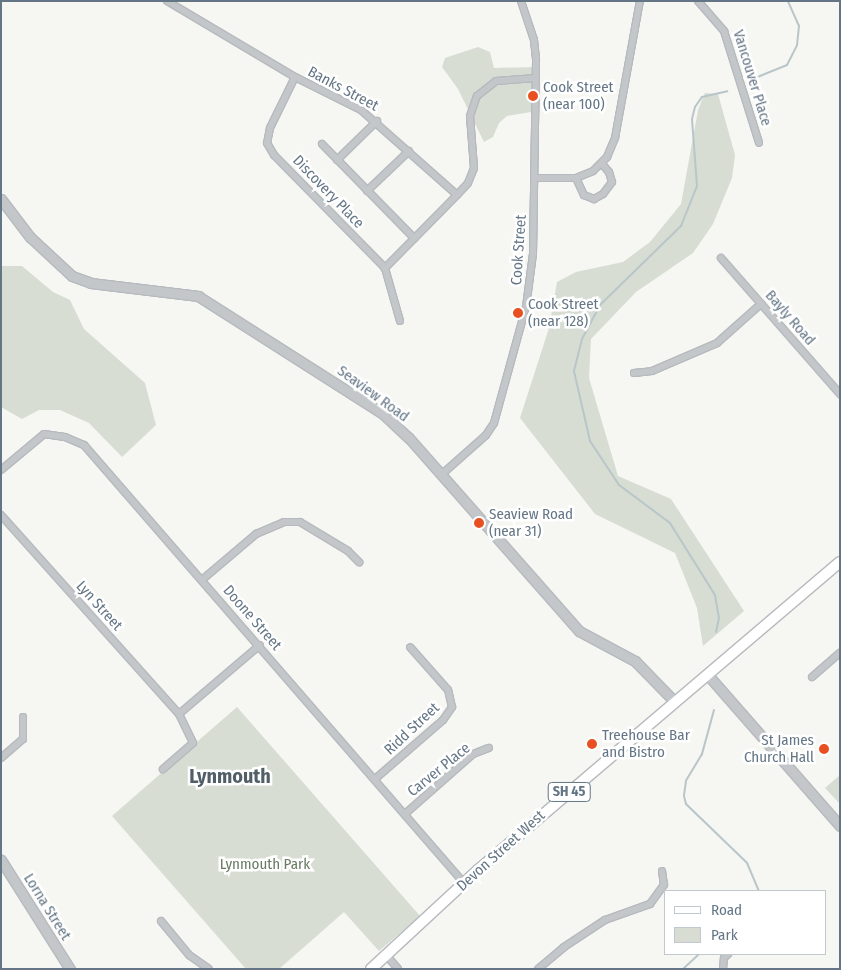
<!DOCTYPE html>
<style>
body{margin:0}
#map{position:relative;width:841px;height:970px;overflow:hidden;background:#f6f6f2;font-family:"Fira Sans Condensed",sans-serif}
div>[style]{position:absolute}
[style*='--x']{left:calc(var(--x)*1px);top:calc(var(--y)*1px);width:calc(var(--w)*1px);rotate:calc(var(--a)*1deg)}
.green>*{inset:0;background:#d7ddd3}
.stream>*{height:2px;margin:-1px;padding:0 1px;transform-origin:1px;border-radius:1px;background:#b9c6c9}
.roads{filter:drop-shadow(1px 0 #b6babe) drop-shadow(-1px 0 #b6babe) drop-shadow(0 1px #b6babe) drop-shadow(0 -1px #b6babe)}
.minor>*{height:6px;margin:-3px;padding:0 3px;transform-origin:3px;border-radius:3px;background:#c3c7ca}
.tertiary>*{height:9px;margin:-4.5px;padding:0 4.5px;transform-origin:4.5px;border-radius:4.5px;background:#c3c7ca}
.primary>*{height:10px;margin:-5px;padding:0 5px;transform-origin:5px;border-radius:5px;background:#fff}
.dots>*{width:14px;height:14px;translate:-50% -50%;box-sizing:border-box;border:2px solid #fff;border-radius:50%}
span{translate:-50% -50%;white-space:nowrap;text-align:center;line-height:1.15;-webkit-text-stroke:5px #fff;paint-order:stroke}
.shield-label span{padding:1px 4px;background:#fff;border:1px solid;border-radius:4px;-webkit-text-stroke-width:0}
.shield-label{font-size:14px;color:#647685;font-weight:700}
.street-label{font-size:15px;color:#647685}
.poi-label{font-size:15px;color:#647685}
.left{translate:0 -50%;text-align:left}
.right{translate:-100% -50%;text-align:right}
.park-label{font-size:15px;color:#687b63}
.district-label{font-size:20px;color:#525f69;font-weight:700}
.frame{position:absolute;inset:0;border:2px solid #647685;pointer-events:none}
.legend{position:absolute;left:664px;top:890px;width:162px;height:65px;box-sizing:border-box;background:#fff;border:1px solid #c1c8ce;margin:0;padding:6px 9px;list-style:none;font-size:15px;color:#647685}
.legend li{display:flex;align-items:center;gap:10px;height:25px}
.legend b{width:25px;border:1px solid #c1c8ce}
</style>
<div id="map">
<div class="green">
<i style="clip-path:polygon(478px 47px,490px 52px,494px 68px,536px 67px,537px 111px,507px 116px,499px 123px,493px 137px,484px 142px,458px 89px,442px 67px,445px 58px)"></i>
<i style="clip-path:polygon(705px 93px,718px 94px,735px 155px,732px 178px,713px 224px,693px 253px,636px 292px,591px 339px,589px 378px,618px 476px,671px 499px,744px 611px,703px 646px,697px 608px,675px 553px,595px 514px,520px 418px,549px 328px,557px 282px,576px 272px,623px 262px,650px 242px,681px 204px,698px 110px)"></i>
<i style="clip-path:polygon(1px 266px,22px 266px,53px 292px,70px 300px,84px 329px,145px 383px,156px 425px,122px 457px,89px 423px,60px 410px,39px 410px,22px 419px,1px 407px)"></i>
<i style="clip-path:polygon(237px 707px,420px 916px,379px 951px,344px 912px,279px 969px,246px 969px,112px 816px)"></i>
<i style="clip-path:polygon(840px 775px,840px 804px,825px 788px)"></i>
</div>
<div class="stream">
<i style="--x:750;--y:80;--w:40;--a:-22"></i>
<i style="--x:787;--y:65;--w:22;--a:-63"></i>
<i style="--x:797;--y:45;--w:19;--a:-84"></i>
<i style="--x:799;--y:26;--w:27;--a:-114"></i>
<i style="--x:716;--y:632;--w:14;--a:-78"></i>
<i style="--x:719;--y:618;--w:23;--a:-100"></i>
<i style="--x:715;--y:595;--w:85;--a:-122"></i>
<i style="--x:670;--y:523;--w:64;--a:-143.3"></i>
<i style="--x:619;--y:485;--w:53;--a:-123.4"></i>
<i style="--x:590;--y:441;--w:72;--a:-102.9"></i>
<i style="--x:574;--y:371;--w:33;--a:-76"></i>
<i style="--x:582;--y:339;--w:40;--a:-62"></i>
<i style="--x:601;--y:304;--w:112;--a:-44.3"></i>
<i style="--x:681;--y:226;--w:43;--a:-68.2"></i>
<i style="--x:697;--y:186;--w:67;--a:-94.3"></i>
<i style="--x:692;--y:119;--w:12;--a:-76"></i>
<i style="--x:695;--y:107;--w:12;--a:-55"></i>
<i style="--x:702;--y:97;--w:26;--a:-13"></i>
<i style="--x:714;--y:710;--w:46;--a:105.3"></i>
<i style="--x:702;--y:754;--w:31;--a:121"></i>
<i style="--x:686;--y:781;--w:15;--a:98"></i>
<i style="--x:684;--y:796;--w:8;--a:76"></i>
<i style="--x:686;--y:804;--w:85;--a:44"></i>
<i style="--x:747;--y:863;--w:30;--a:67"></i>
<i style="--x:683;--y:969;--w:22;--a:-43"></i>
</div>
<div class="roads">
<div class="minor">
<i style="--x:167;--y:1;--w:149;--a:30.7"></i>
<i style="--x:295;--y:77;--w:74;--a:26.6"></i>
<i style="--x:361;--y:110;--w:128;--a:41.5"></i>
<i style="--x:457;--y:195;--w:103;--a:134.6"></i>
<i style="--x:698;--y:1;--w:40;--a:49"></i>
<i style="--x:724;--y:31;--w:117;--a:72.6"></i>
<i style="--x:295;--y:77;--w:57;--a:116.1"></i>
<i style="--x:270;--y:128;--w:15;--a:101"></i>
<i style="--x:267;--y:143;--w:14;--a:60"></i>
<i style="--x:274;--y:155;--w:158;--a:45.5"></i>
<i style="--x:385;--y:268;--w:55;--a:74.2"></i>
<i style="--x:322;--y:144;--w:132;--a:45.6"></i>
<i style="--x:337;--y:160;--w:56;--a:-44.3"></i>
<i style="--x:535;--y:178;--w:41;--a:0"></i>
<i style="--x:576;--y:178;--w:18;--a:-22"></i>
<i style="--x:593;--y:171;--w:20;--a:-45"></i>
<i style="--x:607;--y:157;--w:21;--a:-67"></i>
<i style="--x:615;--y:138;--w:139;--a:-79.7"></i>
<i style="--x:576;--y:178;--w:19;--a:65"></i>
<i style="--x:584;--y:195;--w:11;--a:22"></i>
<i style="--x:594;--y:199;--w:10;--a:-29"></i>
<i style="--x:603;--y:194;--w:15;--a:-53"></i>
<i style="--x:612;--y:182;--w:10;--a:-107"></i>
<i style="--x:609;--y:172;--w:11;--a:-131"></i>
<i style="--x:367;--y:191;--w:58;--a:-43.6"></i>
<i style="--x:457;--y:195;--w:16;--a:-47"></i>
<i style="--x:468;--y:183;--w:16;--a:-68"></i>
<i style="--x:474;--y:168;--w:52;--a:-94.4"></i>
<i style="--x:470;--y:116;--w:21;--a:-71"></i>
<i style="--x:477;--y:96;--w:24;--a:-38"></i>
<i style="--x:496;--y:81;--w:40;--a:-4.3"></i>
<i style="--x:721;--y:258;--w:181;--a:48.8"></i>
<i style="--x:634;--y:373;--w:18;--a:-6"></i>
<i style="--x:652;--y:371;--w:71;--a:-23.3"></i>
<i style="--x:717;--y:343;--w:59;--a:-41.6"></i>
<i style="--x:1;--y:470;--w:56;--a:-39.9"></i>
<i style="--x:44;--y:434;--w:21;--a:8"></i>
<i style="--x:65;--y:437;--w:21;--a:23"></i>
<i style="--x:84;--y:445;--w:580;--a:49.06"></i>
<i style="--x:441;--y:475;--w:60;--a:-41.6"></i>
<i style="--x:486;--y:435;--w:14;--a:-56"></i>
<i style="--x:494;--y:423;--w:120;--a:-74.6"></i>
<i style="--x:526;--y:307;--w:53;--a:-82.5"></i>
<i style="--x:533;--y:254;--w:195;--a:-89.1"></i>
<i style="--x:536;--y:59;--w:19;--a:-96"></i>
<i style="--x:534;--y:40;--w:41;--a:-108.4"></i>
<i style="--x:1;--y:515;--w:267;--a:48.2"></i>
<i style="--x:179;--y:714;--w:32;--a:64"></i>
<i style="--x:193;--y:743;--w:40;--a:139"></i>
<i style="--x:203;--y:579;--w:70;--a:-40.3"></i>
<i style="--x:256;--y:534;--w:30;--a:-23"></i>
<i style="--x:284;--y:522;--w:16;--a:0"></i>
<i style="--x:300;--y:522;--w:56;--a:31.1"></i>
<i style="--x:348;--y:551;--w:16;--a:45"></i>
<i style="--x:812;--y:677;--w:37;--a:-41"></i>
<i style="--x:179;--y:714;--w:106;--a:-40.4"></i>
<i style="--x:1;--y:758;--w:29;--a:-41"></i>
<i style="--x:23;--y:739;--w:22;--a:-90"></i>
<i style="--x:375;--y:779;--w:90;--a:-40.9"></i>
<i style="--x:443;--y:720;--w:16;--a:-55"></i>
<i style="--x:452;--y:707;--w:17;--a:-103"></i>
<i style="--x:448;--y:690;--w:57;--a:-131.5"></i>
<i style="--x:406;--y:813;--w:89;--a:-41.4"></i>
<i style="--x:473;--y:754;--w:17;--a:-21"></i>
<i style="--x:161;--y:921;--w:44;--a:50.5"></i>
<i style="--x:189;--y:955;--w:24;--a:35"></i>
<i style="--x:386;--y:955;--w:18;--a:49"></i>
<i style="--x:538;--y:969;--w:34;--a:-40"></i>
<i style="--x:564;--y:947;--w:49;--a:-33.4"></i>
<i style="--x:605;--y:920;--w:48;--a:-19.6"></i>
<i style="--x:650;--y:904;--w:24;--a:-54"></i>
<i style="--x:664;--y:885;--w:14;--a:-98"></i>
<i style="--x:723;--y:969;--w:11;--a:-85"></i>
<i style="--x:724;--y:958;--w:6;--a:-45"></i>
</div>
<div class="tertiary">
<i style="--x:1;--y:199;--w:48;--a:52.7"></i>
<i style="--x:30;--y:237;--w:57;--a:42.9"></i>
<i style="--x:72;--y:276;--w:20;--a:20"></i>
<i style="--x:91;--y:283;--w:108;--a:6.9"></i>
<i style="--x:198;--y:296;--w:219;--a:32.5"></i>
<i style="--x:383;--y:414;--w:35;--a:43"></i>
<i style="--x:409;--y:438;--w:257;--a:48.6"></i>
<i style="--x:579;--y:631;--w:64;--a:28.2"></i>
<i style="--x:635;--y:661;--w:56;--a:45.7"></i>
<i style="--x:707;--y:674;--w:202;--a:48.8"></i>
<i style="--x:1;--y:860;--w:129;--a:57.7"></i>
</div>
<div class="primary">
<i style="--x:371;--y:969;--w:146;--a:-42.8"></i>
<i style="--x:478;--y:870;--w:475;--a:-40.4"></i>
</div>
</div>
<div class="dots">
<i style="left:533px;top:96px;background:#e85021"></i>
<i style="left:518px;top:313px;background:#e85021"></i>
<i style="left:479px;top:523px;background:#e85021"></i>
<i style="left:592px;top:744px;background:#e85021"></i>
<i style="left:824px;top:749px;background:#e85021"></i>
</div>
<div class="shield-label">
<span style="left:569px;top:792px">SH 45</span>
</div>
<div class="street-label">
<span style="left:752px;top:78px;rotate:73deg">Vancouver Place</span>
<span style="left:343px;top:89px;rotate:28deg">Banks Street</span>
<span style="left:328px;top:192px;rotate:46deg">Discovery Place</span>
<span style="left:519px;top:250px;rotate:-86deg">Cook Street</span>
<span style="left:790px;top:318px;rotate:49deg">Bayly Road</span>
<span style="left:373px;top:394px;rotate:36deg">Seaview Road</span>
<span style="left:99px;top:606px;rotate:48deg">Lyn Street</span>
<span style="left:252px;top:618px;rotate:49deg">Doone Street</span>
<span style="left:412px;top:729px;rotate:-43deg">Ridd Street</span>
<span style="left:439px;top:770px;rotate:-39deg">Carver Place</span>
<span style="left:501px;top:851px;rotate:-42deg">Devon Street West</span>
<span style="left:47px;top:907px;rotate:58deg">Lorna Street</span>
</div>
<div class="poi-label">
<span class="left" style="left:543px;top:96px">Cook Street<br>(near 100)</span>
<span class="left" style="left:528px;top:313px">Cook Street<br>(near 128)</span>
<span class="left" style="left:489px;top:523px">Seaview Road<br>(near 31)</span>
<span class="left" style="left:602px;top:744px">Treehouse Bar<br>and Bistro</span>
<span class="right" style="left:814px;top:749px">St James<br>Church Hall</span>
</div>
<div class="park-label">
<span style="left:265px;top:865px">Lynmouth Park</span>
</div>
<div class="district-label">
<span style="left:230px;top:776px">Lynmouth</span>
</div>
<div class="frame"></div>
<ul class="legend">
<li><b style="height:6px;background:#fff"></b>Road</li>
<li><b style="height:14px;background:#d7ddd3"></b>Park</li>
</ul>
</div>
